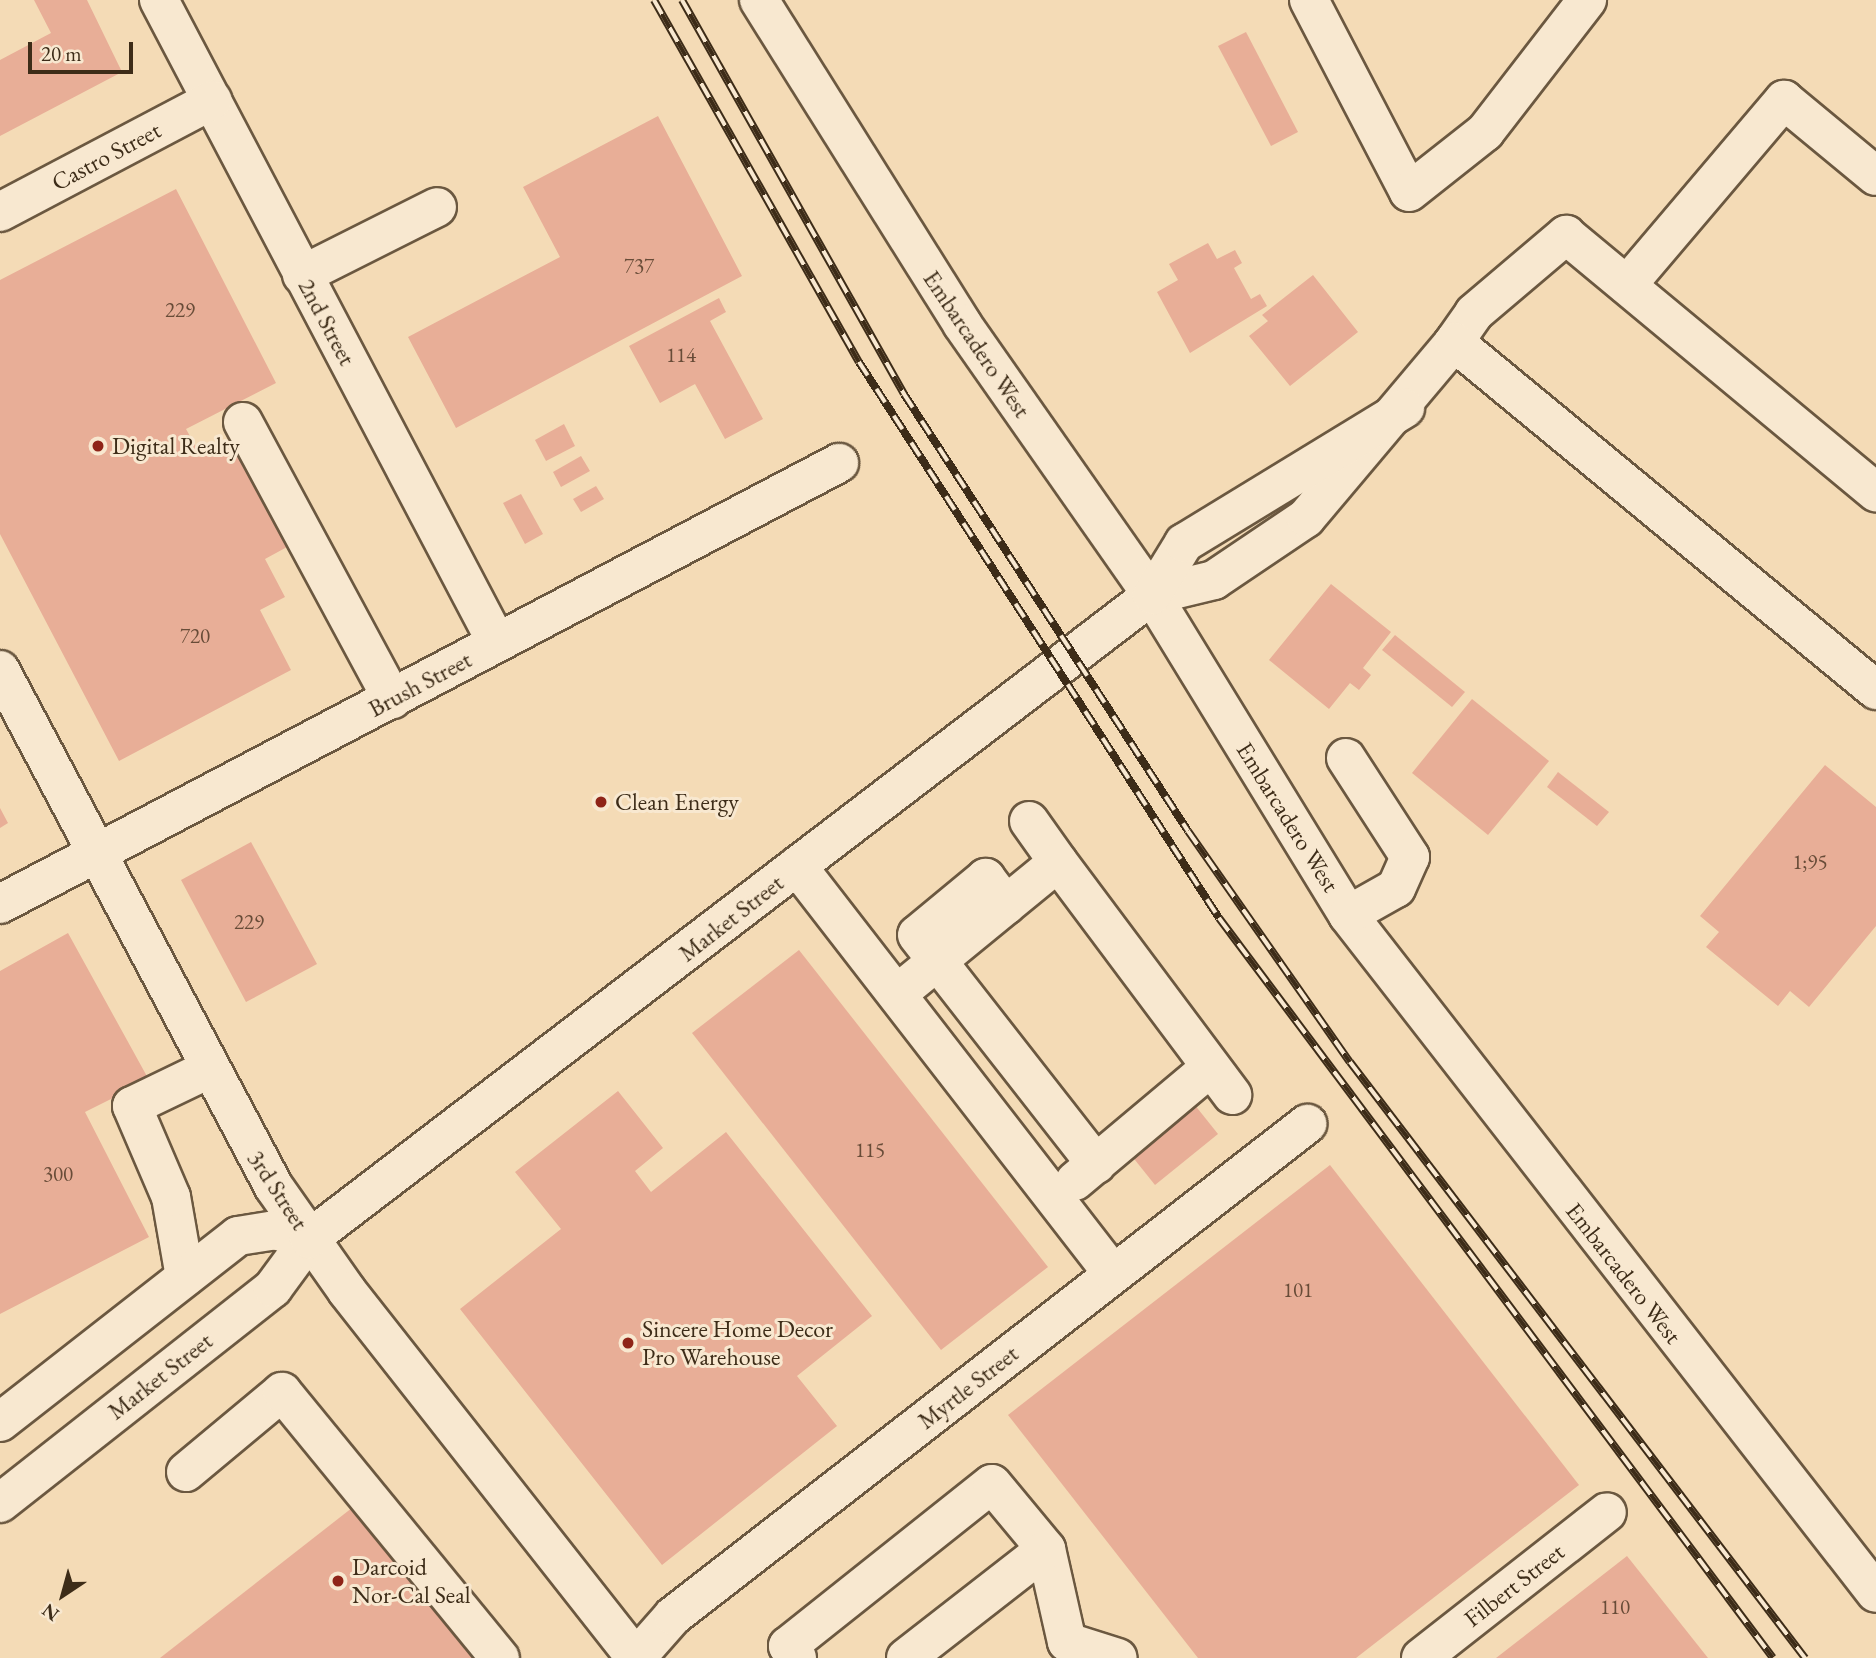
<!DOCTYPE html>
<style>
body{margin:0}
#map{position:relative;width:1876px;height:1658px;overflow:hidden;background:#f4dbb6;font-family:"EB Garamond",serif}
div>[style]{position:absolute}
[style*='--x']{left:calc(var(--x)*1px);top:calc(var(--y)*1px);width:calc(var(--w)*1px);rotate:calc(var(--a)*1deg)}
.building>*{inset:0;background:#e8ae97}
.roads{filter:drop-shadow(2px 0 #6b5840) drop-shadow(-2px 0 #6b5840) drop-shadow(0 2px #6b5840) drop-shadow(0 -2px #6b5840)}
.minor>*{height:38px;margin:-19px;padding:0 19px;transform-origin:19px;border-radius:19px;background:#f8e8d0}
.rail>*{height:8px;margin-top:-4px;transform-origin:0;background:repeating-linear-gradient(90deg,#f8e8d0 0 16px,#3d2c18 0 32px);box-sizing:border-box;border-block:2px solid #3d2c18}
.dots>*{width:19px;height:19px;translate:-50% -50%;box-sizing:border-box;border:4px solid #f8e8d0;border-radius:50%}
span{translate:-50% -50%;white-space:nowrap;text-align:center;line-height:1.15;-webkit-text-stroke:6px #f8e8d0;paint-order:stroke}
.number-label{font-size:21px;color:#684c38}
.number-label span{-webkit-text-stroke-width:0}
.street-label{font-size:24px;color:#3d2c18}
.poi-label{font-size:24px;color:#3d2c18}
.left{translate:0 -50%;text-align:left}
.north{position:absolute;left:28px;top:1560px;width:70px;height:70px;-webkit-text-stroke:5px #f8e8d0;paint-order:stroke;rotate:216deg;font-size:19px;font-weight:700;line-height:28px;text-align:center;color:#3d2c18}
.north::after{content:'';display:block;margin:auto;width:24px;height:32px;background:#3d2c18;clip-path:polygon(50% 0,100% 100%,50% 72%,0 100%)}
.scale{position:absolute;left:28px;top:42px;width:105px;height:32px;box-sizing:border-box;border:4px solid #3d2c18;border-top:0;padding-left:9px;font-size:21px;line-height:24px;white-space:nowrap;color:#3d2c18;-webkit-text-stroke:5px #f8e8d0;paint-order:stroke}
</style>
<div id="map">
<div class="building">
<i style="clip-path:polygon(34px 0,87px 0,122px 72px,0 136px,0 60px,51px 33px)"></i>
<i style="clip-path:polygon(1246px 32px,1298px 132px,1271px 146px,1218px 46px)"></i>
<i style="clip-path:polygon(658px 116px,742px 276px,456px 428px,408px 337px,560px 257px,523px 187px)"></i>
<i style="clip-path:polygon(176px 189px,276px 383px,186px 429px,200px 454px,231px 439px,287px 547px,265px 559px,285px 597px,260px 610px,291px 670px,119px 761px,0 534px,0 280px)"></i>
<i style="clip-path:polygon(1208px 243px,1217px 259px,1235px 250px,1242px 263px,1234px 268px,1251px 299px,1260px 294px,1267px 306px,1190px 353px,1157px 292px,1178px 280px,1169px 264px)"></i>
<i style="clip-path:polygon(1313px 275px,1358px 332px,1290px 386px,1249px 336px,1268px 321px,1262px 315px)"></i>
<i style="clip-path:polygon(719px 298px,726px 312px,710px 321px,763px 419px,725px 439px,695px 384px,660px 403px,629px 346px)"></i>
<i style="clip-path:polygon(564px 424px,575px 446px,546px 461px,535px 440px)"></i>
<i style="clip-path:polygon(581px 456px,590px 471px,561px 487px,553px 472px)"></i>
<i style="clip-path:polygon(596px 486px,604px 499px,581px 512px,573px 499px)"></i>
<i style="clip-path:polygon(521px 494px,543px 534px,525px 544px,503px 503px)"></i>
<i style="clip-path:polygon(1331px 584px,1391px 632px,1363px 668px,1371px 675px,1359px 690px,1350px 683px,1329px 709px,1269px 660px)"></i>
<i style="clip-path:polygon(1395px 635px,1465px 692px,1452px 707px,1382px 650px)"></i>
<i style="clip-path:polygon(1472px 699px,1549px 761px,1488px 835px,1412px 773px)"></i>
<i style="clip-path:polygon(1825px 765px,1876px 807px,1876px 926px,1809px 1007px,1790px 991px,1778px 1006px,1706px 947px,1719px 932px,1700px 916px)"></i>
<i style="clip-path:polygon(1558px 772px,1609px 812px,1597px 826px,1547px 787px)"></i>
<i style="clip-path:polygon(0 808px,8px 823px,0 828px)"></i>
<i style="clip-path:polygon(251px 842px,317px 964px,246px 1002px,181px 880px)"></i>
<i style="clip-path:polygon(68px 933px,149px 1080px,85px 1112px,149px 1237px,0 1314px,0 971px)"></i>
<i style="clip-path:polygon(799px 950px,1048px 1267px,941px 1350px,692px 1033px)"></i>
<i style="clip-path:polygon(618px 1091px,663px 1148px,635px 1171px,651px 1192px,726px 1132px,872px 1316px,797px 1376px,837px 1426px,662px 1565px,460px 1309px,561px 1229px,515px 1172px)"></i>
<i style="clip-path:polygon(1186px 1094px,1218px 1134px,1155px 1185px,1123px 1145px)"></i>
<i style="clip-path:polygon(1330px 1165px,1579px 1485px,1356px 1658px,1198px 1658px,1008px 1415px)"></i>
<i style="clip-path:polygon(357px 1504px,477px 1658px,160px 1658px)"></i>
<i style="clip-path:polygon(1627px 1556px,1708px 1658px,1496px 1658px)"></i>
</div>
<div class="roads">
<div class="minor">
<i style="--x:159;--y:0;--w:726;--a:62.27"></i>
<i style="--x:759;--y:0;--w:382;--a:57.9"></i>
<i style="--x:962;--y:324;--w:331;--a:55"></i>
<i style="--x:1152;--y:595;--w:375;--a:58.5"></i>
<i style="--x:1348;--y:915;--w:859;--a:52.09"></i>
<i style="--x:1309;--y:0;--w:216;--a:62.5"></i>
<i style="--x:1409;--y:192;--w:97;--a:-38.3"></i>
<i style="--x:1485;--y:132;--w:167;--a:-52.3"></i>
<i style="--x:0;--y:212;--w:240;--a:-27.8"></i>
<i style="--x:302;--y:275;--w:151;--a:-26.7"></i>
<i style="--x:1627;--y:285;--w:243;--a:-49.7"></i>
<i style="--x:1784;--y:100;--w:119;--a:39.6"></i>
<i style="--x:1454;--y:342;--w:35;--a:-55"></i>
<i style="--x:1474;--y:313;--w:121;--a:-40.3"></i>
<i style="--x:1566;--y:235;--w:403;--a:39.7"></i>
<i style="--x:243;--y:422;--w:315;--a:61.7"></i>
<i style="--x:1152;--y:595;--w:64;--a:-13.6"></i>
<i style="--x:1214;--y:580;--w:111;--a:-34"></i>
<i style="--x:1306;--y:518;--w:230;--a:-49.9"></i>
<i style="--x:1454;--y:342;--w:547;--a:39.51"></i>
<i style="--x:0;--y:670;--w:585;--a:62.08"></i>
<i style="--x:274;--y:1187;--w:127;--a:54.9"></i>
<i style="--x:347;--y:1291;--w:467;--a:51.8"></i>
<i style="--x:636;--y:1658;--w:56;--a:-48.6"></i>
<i style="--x:673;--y:1616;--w:803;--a:-37.81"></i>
<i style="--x:1346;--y:758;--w:118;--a:57.1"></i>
<i style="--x:1410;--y:857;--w:34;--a:114"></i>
<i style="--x:1396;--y:888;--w:55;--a:150.6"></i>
<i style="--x:1029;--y:821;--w:50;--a:54.7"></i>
<i style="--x:797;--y:866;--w:516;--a:52.24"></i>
<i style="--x:0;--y:904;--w:948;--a:-27.73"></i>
<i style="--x:1006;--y:905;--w:34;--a:-127"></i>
<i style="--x:986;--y:878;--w:89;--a:140.4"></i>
<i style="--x:917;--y:935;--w:291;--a:52"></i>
<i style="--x:897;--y:994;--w:208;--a:-39.3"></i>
<i style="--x:1058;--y:862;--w:291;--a:53.2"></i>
<i style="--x:1075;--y:1181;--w:177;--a:-40"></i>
<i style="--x:185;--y:1277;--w:81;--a:-99.9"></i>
<i style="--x:171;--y:1197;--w:99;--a:-113.2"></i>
<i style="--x:132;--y:1106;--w:85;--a:-25.7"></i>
<i style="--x:0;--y:1422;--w:302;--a:-38"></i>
<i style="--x:238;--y:1236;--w:36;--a:-9"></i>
<i style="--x:274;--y:1230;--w:36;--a:14"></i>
<i style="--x:186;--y:1472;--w:125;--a:-39.8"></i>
<i style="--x:282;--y:1392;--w:344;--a:50.7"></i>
<i style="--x:0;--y:1503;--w:347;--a:-38.2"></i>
<i style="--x:273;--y:1288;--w:61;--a:-53.7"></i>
<i style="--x:309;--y:1239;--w:1061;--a:-37.38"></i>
<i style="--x:1152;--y:595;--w:61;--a:-58.4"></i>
<i style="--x:1184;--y:543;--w:259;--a:-31.4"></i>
<i style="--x:797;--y:1658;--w:15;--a:-127"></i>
<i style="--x:788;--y:1646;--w:260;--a:-38.5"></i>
<i style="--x:992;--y:1484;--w:85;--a:50.3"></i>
<i style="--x:1046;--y:1549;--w:95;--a:77.3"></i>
<i style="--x:1067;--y:1642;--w:53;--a:17.4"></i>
<i style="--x:906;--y:1658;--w:177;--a:-37.9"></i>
<i style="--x:1421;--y:1658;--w:236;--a:-38.1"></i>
</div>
</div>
<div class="rail">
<i style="--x:654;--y:0;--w:416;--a:60.5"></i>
<i style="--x:859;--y:362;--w:662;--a:57.08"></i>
<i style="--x:1219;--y:918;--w:924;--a:53.18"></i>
<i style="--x:682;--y:0;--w:452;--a:60.6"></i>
<i style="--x:904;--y:394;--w:521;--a:56.98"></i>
<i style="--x:1188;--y:831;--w:282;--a:55"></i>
<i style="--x:1350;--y:1062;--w:750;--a:52.64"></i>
</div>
<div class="dots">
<i style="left:98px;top:446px;background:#8f2418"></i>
<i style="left:601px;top:802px;background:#8f2418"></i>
<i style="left:628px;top:1343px;background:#8f2418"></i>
<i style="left:338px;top:1581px;background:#8f2418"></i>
</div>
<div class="number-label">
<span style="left:639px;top:266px">737</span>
<span style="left:180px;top:310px">229</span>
<span style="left:681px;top:355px">114</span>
<span style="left:195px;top:636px">720</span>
<span style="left:1810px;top:862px">1;95</span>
<span style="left:249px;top:922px">229</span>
<span style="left:870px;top:1150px">115</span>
<span style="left:58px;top:1174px">300</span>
<span style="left:1298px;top:1290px">101</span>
<span style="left:1615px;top:1607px">110</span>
</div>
<div class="street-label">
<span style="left:106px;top:156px;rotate:-28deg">Castro Street</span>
<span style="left:327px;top:322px;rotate:62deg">2nd Street</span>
<span style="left:977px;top:344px;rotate:56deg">Embarcadero West</span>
<span style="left:420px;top:684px;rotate:-28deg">Brush Street</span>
<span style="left:1288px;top:817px;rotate:58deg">Embarcadero West</span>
<span style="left:731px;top:918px;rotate:-38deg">Market Street</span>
<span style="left:278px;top:1190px;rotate:57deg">3rd Street</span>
<span style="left:1624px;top:1273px;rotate:52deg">Embarcadero West</span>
<span style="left:160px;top:1376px;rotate:-38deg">Market Street</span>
<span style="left:968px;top:1387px;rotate:-38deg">Myrtle Street</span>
<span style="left:1514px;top:1585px;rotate:-38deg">Filbert Street</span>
</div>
<div class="poi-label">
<span class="left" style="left:112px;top:446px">Digital Realty</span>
<span class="left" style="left:615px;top:802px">Clean Energy</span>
<span class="left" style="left:642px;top:1343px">Sincere Home Decor<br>Pro Warehouse</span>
<span class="left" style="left:352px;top:1581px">Darcoid<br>Nor-Cal Seal</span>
</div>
<div class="north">N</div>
<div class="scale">20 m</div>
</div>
